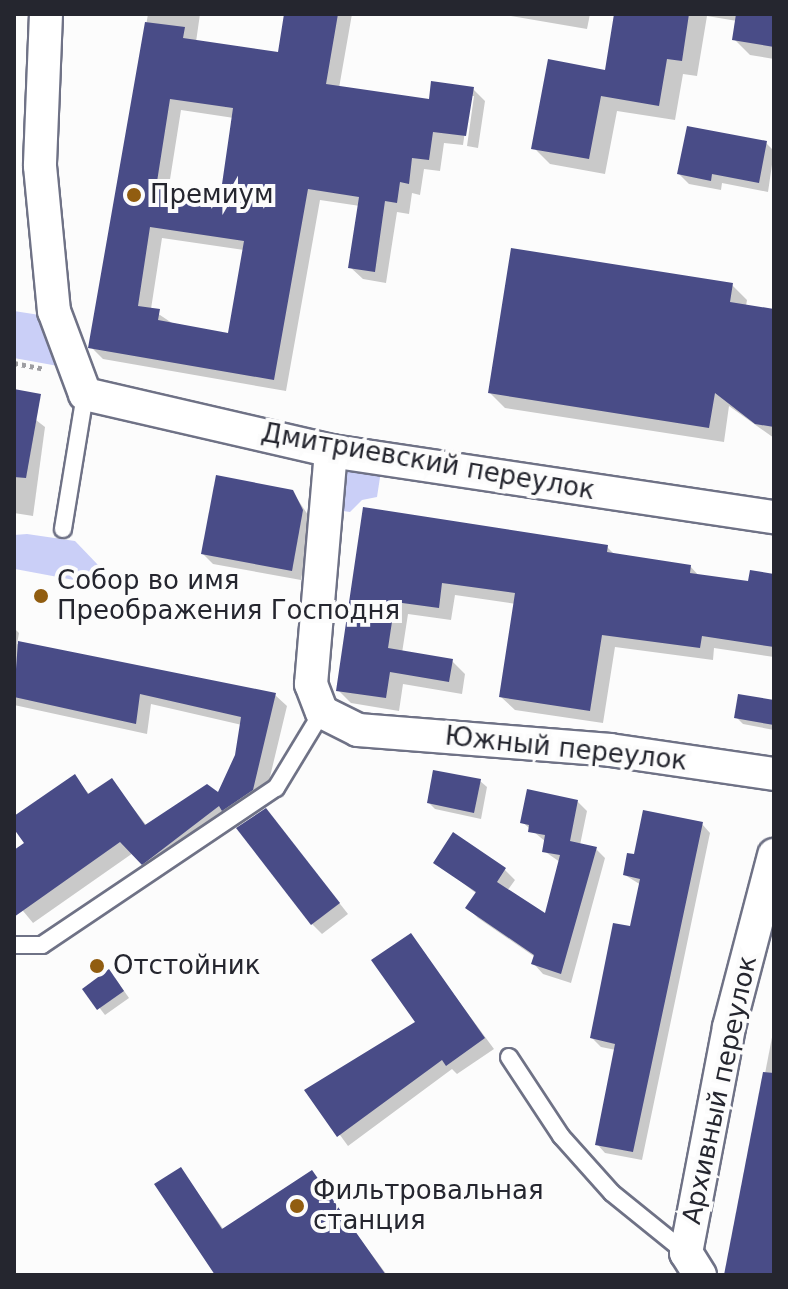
<!DOCTYPE html>
<meta charset="utf-8">
<style>
body{margin:0}
#map{position:relative;width:788px;height:1289px;overflow:hidden;background:#fcfcfc;font-family:"DejaVu Sans",sans-serif}
div>[style]{position:absolute}
[style*='--x']{left:calc(var(--x)*1px);top:calc(var(--y)*1px);width:calc(var(--w)*1px);rotate:calc(var(--a)*1deg)}
.green>*{inset:0;background:#cacff7}
.shadow>*{inset:0;background:#0003}
.building>*{inset:0;background:#494c87}
.path>*{height:5px;margin-top:-2.5px;transform-origin:0;background:repeating-linear-gradient(90deg,#9e9ea2 0 4px,transparent 0 8px)}
.roads{filter:drop-shadow(2px 0 #6f7286) drop-shadow(-2px 0 #6f7286) drop-shadow(0 2px #6f7286) drop-shadow(0 -2px #6f7286)}
.lane>*{height:16px;margin:-8px;padding:0 8px;transform-origin:8px;border-radius:8px;background:#fff}
.street>*{height:32px;margin:-16px;padding:0 16px;transform-origin:16px;border-radius:16px;background:#fff}
.dots>*{width:22px;height:22px;translate:-50% -50%;box-sizing:border-box;border:4px solid #fcfcfc;border-radius:50%}
span{translate:-50% -50%;white-space:nowrap;text-align:center;line-height:1.15;-webkit-text-stroke:8px #fcfcfc;paint-order:stroke}
.poi-label{font-size:26px;color:#25262f}
.left{translate:0 -50%;text-align:left}
.street-label{font-size:26px;color:#25262f}
.frame{position:absolute;inset:0;border:16px solid #25262f;pointer-events:none}
</style>
<div id="map">
<div class="green">
<i style="clip-path:polygon(14px 311px,46px 316px,58px 366px,14px 358px)"></i>
<i style="clip-path:polygon(383px 458px,377px 497px,362px 500px,350px 512px,329px 509px,335px 463px)"></i>
<i style="clip-path:polygon(27px 534px,75px 541px,100px 567px,89px 577px,74px 580px,15px 569px,14px 535px)"></i>
</div>
<div class="shadow">
<i style="clip-path:polygon(evenodd,148px 14px,200px 14px,196px 42px,280px 54px,288px 14px,352px 14px,339px 88px,431px 102px,473px 89px,485px 101px,478px 148px,467px 146px,474px 96px,470px 96px,463px 145px,444px 143px,440px 171px,424px 169px,420px 195px,412px 193px,409px 214px,397px 212px,386px 283px,363px 279px,350px 267px,360px 206px,320px 200px,286px 391px,103px 359px,91px 347px,148px 14px,181px 110px,234px 118px,221px 200px,168px 192px,181px 110px,148px 14px,162px 238px,244px 250px,229px 335px,172px 323px,151px 309px,162px 238px)"></i>
<i style="clip-path:polygon(500px 14px,590px 14px,587px 29px)"></i>
<i style="clip-path:polygon(616px 14px,774px 14px,774px 59px,750px 55px,734px 39px,737px 21px,707px 16px,697px 76px,683px 74px,675px 120px,617px 111px,605px 174px,550px 164px,534px 148px,607px 72px)"></i>
<i style="clip-path:polygon(766px 143px,774px 151px,768px 192px,722px 183px,721px 190px,689px 184px,679px 174px)"></i>
<i style="clip-path:polygon(732px 285px,747px 300px,746px 306px,774px 311px,774px 438px,729px 406px,724px 442px,505px 408px,490px 393px)"></i>
<i style="clip-path:polygon(14px 403px,45px 427px,33px 516px,14px 513px)"></i>
<i style="clip-path:polygon(292px 491px,312px 521px,301px 580px,213px 564px,203px 554px)"></i>
<i style="clip-path:polygon(365px 509px,607px 547px,615px 555px,690px 566px,700px 577px,750px 583px,774px 574px,774px 657px,714px 648px,713px 660px,615px 647px,603px 723px,515px 710px,501px 697px,516px 604px,455px 595px,451px 620px,408px 614px,402px 653px,452px 661px,465px 674px,462px 694px,403px 684px,399px 711px,351px 703px,338px 690px)"></i>
<i style="clip-path:polygon(14px 628px,19px 633px,17px 644px,275px 695px,287px 706px,264px 802px,154px 875px,133px 853px,33px 923px,14px 900px,14px 853px,27px 844px,14px 819px,74px 777px,90px 795px,111px 780px,147px 826px,219px 795px,237px 755px,242px 725px,151px 704px,147px 734px,14px 705px)"></i>
<i style="clip-path:polygon(774px 703px,774px 730px,743px 724px,736px 717px)"></i>
<i style="clip-path:polygon(480px 781px,487px 787px,481px 819px,435px 809px,429px 803px)"></i>
<i style="clip-path:polygon(577px 801px,587px 811px,580px 845px,596px 849px,605px 858px,571px 983px,543px 974px,534px 964px,535px 957px,478px 918px,468px 908px,477px 894px,436px 862px,454px 835px,505px 870px,515px 880px,507px 891px,546px 917px,560px 862px,544px 851px,546px 842px,522px 822px)"></i>
<i style="clip-path:polygon(266px 810px,348px 914px,322px 934px,312px 924px)"></i>
<i style="clip-path:polygon(702px 824px,710px 833px,642px 1160px,605px 1153px,597px 1144px,616px 1050px,601px 1047px,592px 1038px,632px 928px,641px 885px,625px 875px,636px 857px)"></i>
<i style="clip-path:polygon(410px 935px,494px 1049px,457px 1074px,452px 1069px,348px 1146px,307px 1090px,417px 1022px)"></i>
<i style="clip-path:polygon(115px 978px,129px 998px,105px 1015px,85px 989px)"></i>
<i style="clip-path:polygon(774px 1027px,774px 1275px,726px 1275px)"></i>
<i style="clip-path:polygon(181px 1170px,224px 1230px,311px 1173px,387px 1275px,218px 1275px)"></i>
</div>
<div class="building">
<i style="clip-path:polygon(evenodd,284px 14px,338px 14px,326px 84px,429px 99px,431px 81px,474px 87px,466px 136px,433px 132px,429px 160px,412px 158px,409px 184px,400px 182px,397px 203px,385px 201px,375px 272px,348px 268px,359px 197px,308px 189px,274px 380px,88px 348px,145px 22px,185px 27px,183px 38px,278px 52px,284px 14px,170px 99px,233px 108px,220px 198px,156px 188px,170px 99px,284px 14px,150px 227px,244px 241px,228px 333px,158px 320px,160px 309px,138px 306px,150px 227px)"></i>
<i style="clip-path:polygon(614px 14px,689px 14px,682px 61px,667px 59px,659px 106px,601px 96px,589px 159px,531px 149px,548px 59px,605px 70px)"></i>
<i style="clip-path:polygon(736px 14px,774px 14px,774px 47px,732px 40px)"></i>
<i style="clip-path:polygon(687px 126px,767px 141px,759px 183px,712px 174px,711px 181px,677px 174px)"></i>
<i style="clip-path:polygon(511px 248px,733px 283px,730px 302px,774px 309px,774px 427px,755px 424px,715px 393px,709px 428px,488px 393px)"></i>
<i style="clip-path:polygon(14px 389px,41px 394px,26px 478px,14px 477px)"></i>
<i style="clip-path:polygon(216px 475px,293px 490px,303px 510px,292px 571px,201px 554px)"></i>
<i style="clip-path:polygon(363px 507px,608px 545px,607px 552px,691px 565px,690px 573px,748px 581px,750px 570px,774px 574px,774px 647px,702px 636px,700px 648px,602px 635px,590px 711px,499px 697px,515px 593px,442px 583px,439px 608px,395px 602px,388px 648px,453px 659px,449px 682px,390px 672px,386px 698px,336px 691px)"></i>
<i style="clip-path:polygon(18px 641px,276px 693px,253px 790px,222px 811px,219px 806px,142px 865px,120px 842px,14px 917px,14px 850px,24px 843px,14px 829px,14px 816px,75px 774px,88px 794px,112px 778px,145px 825px,207px 784px,218px 792px,235px 755px,241px 717px,140px 694px,136px 724px,14px 697px)"></i>
<i style="clip-path:polygon(738px 694px,774px 700px,774px 725px,734px 718px)"></i>
<i style="clip-path:polygon(433px 770px,481px 779px,474px 813px,427px 803px)"></i>
<i style="clip-path:polygon(527px 789px,578px 800px,570px 841px,597px 847px,561px 974px,531px 964px,534px 955px,465px 908px,476px 892px,433px 863px,453px 832px,506px 868px,497px 882px,545px 913px,560px 855px,542px 852px,545px 835px,528px 832px,529px 825px,520px 823px)"></i>
<i style="clip-path:polygon(266px 808px,340px 903px,311px 925px,236px 828px)"></i>
<i style="clip-path:polygon(643px 810px,703px 822px,633px 1152px,595px 1145px,615px 1044px,590px 1038px,613px 923px,630px 926px,640px 879px,623px 875px,627px 853px,634px 854px)"></i>
<i style="clip-path:polygon(411px 933px,485px 1038px,446px 1066px,442px 1060px,337px 1137px,304px 1090px,415px 1022px,371px 960px)"></i>
<i style="clip-path:polygon(109px 969px,124px 991px,97px 1010px,82px 989px)"></i>
<i style="clip-path:polygon(763px 1072px,774px 1073px,774px 1275px,724px 1275px)"></i>
<i style="clip-path:polygon(181px 1167px,222px 1229px,312px 1170px,386px 1275px,215px 1275px,154px 1184px)"></i>
</div>
<div class="path">
<i style="--x:14;--y:363;--w:31;--a:11"></i>
</div>
<div class="roads">
<div class="lane">
<i style="--x:63;--y:529;--w:137;--a:-80.7"></i>
<i style="--x:14;--y:945;--w:28;--a:0"></i>
<i style="--x:42;--y:945;--w:282;--a:-33.9"></i>
<i style="--x:276;--y:788;--w:89;--a:-58.8"></i>
<i style="--x:509;--y:1057;--w:95;--a:56.6"></i>
<i style="--x:561;--y:1136;--w:76;--a:48.2"></i>
<i style="--x:612;--y:1193;--w:95;--a:39"></i>
</div>
<div class="street">
<i style="--x:46;--y:14;--w:152;--a:92.3"></i>
<i style="--x:40;--y:166;--w:146;--a:84.5"></i>
<i style="--x:54;--y:311;--w:89;--a:69.5"></i>
<i style="--x:85;--y:394;--w:253;--a:13"></i>
<i style="--x:331;--y:451;--w:448;--a:8.5"></i>
<i style="--x:331;--y:451;--w:234;--a:94.9"></i>
<i style="--x:311;--y:684;--w:30;--a:69"></i>
<i style="--x:322;--y:712;--w:40;--a:26.6"></i>
<i style="--x:358;--y:730;--w:253;--a:4.5"></i>
<i style="--x:610;--y:750;--w:166;--a:8.3"></i>
<i style="--x:700;--y:1275;--w:26;--a:-122"></i>
<i style="--x:686;--y:1253;--w:230;--a:-79.2"></i>
<i style="--x:729;--y:1027;--w:178;--a:-75.3"></i>
</div>
</div>
<div class="dots">
<i style="left:134px;top:195px;background:#915d10"></i>
<i style="left:41px;top:596px;background:#915d10"></i>
<i style="left:97px;top:966px;background:#915d10"></i>
<i style="left:297px;top:1206px;background:#915d10"></i>
</div>
<div class="poi-label">
<span class="left" style="left:150px;top:195px">Премиум</span>
<span class="left" style="left:57px;top:596px">Собор во имя<br>Преображения Господня</span>
<span class="left" style="left:113px;top:966px">Отстойник</span>
<span class="left" style="left:313px;top:1206px">Фильтровальная<br>станция</span>
</div>
<div class="street-label">
<span style="left:428px;top:462px;rotate:10deg">Дмитриевский переулок</span>
<span style="left:566px;top:749px;rotate:6deg">Южный переулок</span>
<span style="left:720px;top:1090px;rotate:-78deg">Архивный переулок</span>
</div>
<div class="frame"></div>
</div>
